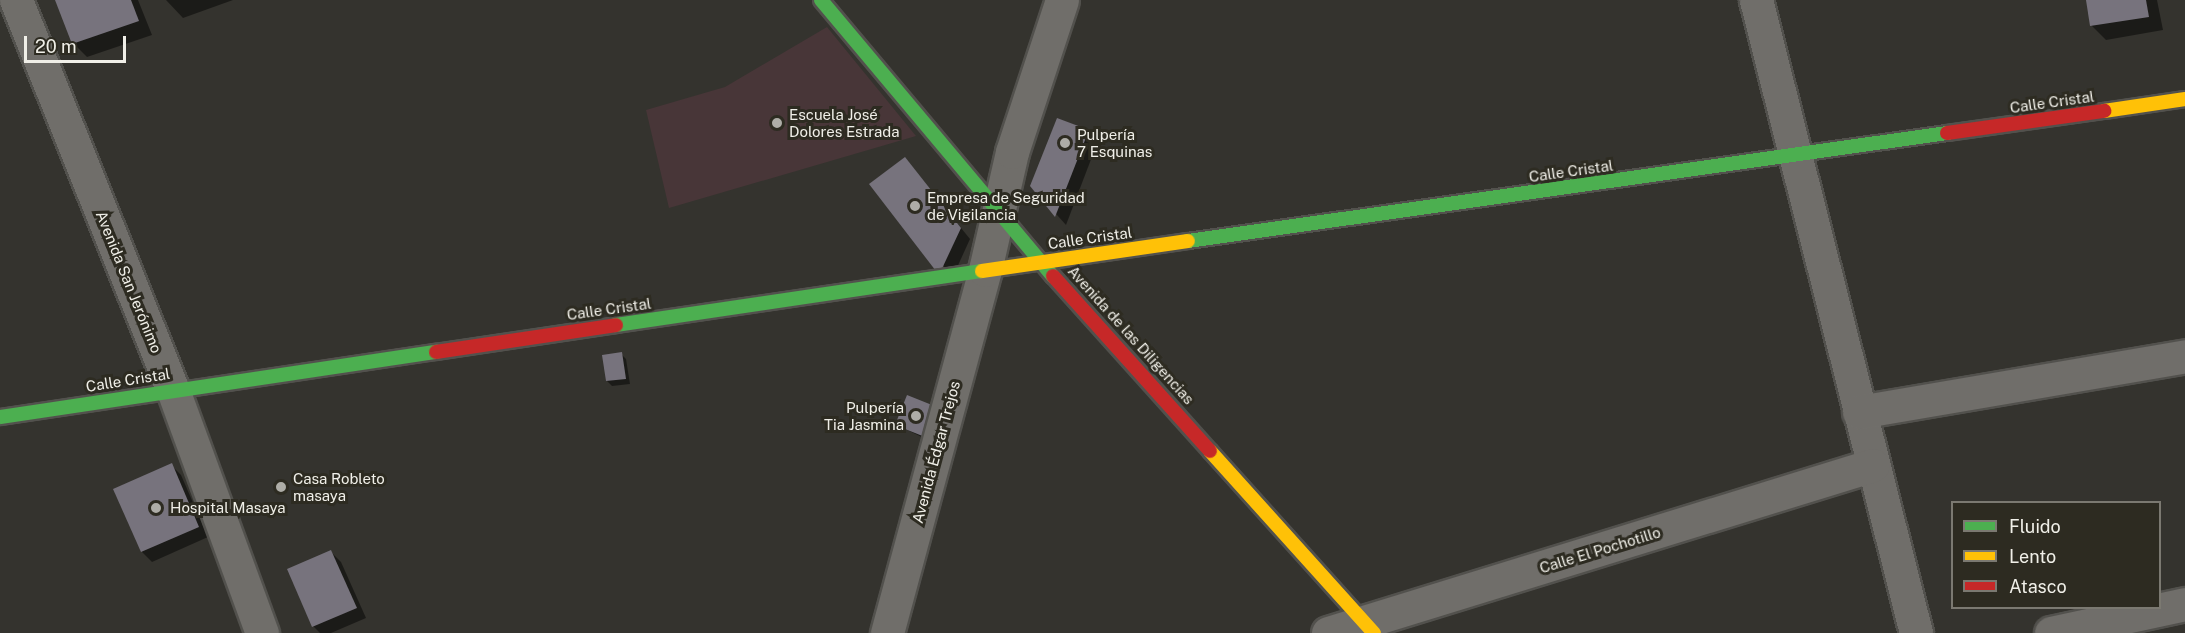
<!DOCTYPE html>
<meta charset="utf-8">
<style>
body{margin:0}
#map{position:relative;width:2185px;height:633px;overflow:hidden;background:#34332e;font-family:"Public Sans",sans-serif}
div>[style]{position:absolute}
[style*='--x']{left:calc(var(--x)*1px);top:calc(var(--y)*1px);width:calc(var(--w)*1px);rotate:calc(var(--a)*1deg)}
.education>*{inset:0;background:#483638}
.shadow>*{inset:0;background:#0007}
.building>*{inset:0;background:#77737d}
.roads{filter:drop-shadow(2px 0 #52514d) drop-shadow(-2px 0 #52514d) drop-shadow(0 2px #52514d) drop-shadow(0 -2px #52514d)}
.street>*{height:33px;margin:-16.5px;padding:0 16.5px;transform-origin:16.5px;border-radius:16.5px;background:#706e6a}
.fast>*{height:14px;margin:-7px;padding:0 7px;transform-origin:7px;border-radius:7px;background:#4caf50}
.slow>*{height:14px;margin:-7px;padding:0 7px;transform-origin:7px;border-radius:7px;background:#ffc107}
.jam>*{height:14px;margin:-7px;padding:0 7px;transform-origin:7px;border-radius:7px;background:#c62828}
.dots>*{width:16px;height:16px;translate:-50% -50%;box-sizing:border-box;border:3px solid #2d2b21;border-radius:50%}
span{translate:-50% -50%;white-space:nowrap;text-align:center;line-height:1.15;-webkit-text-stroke:6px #2d2b21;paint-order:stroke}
.street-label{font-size:15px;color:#f0efe8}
.poi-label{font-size:15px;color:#f0efe8}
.left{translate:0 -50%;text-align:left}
.right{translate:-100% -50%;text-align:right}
.legend{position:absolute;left:1951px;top:501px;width:210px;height:108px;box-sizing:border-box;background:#2d2b21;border:2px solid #7b7971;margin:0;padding:8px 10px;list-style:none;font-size:18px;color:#f0efe8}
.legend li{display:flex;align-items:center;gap:12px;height:30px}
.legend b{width:30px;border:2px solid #7b7971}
.scale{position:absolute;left:24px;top:36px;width:102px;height:27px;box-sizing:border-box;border:3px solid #f0efe8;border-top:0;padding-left:8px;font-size:18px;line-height:21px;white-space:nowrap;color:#f0efe8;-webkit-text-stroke:4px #2d2b21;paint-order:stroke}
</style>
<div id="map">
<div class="education">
<i style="clip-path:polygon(827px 27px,916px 136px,669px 208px,646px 110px,725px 87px)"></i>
</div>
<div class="shadow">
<i style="clip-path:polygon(57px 0,138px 0,152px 35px,87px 57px,73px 43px)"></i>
<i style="clip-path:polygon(166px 0,233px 0,183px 18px)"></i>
<i style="clip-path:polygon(2087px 0,2157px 0,2163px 30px,2106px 40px,2092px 26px)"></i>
<i style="clip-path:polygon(1088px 131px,1098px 141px,1066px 225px,1031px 186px)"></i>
<i style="clip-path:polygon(905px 159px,970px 239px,950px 283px)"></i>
<i style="clip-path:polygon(621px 354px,626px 359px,630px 384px,612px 386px,607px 381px)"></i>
<i style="clip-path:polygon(908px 397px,930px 441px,897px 425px)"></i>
<i style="clip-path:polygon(171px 465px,181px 475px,208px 537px,152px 562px,142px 552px,115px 490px)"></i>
<i style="clip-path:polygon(331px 552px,341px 562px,366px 618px,331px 633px,320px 633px,313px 626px)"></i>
</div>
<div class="building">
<i style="clip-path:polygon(55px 0,131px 0,139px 21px,72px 44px)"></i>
<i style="clip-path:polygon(2086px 0,2146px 0,2149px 17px,2090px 26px)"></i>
<i style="clip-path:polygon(1057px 118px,1089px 130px,1055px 217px,1030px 186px)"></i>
<i style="clip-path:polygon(905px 157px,961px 228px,939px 275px,869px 184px)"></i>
<i style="clip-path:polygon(622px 352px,626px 379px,606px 381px,602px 355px)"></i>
<i style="clip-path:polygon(907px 395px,937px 407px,925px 437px,895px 425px)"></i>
<i style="clip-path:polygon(172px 463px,199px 527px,141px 552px,113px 489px)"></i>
<i style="clip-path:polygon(331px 550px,357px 608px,312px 627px,287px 569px)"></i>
</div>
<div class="roads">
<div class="street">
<i style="--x:16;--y:0;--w:420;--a:68.1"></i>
<i style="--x:173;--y:390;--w:259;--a:69.9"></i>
<i style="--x:1756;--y:0;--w:653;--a:75.81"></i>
<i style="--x:1859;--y:412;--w:331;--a:-9.7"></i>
<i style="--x:887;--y:633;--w:376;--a:-74.9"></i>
<i style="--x:985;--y:270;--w:121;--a:-77.1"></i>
<i style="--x:1012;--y:152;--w:160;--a:-71.8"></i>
<i style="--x:1328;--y:633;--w:570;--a:-17.13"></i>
<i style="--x:2051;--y:633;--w:137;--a:-12.2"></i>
</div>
<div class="fast">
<i style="--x:821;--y:0;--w:361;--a:50"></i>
<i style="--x:1188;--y:241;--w:767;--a:-8.1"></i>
<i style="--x:616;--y:325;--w:370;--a:-8.4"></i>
<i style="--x:0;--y:417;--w:441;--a:-8.5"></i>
</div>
<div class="slow">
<i style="--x:2104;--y:111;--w:82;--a:-8.4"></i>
<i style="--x:982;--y:271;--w:208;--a:-8.3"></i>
<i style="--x:1210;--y:451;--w:245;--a:48"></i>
</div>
<div class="jam">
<i style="--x:1947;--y:133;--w:159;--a:-8"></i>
<i style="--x:1053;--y:276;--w:235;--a:48.1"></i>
<i style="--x:436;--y:352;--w:182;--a:-8.5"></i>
</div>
</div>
<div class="dots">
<i style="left:777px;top:123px;background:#aeada7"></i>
<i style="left:1065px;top:143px;background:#aeada7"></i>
<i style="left:915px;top:206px;background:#aeada7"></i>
<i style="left:916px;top:416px;background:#aeada7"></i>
<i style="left:281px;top:487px;background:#aeada7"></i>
<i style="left:156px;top:508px;background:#aeada7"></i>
</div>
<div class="street-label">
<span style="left:2052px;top:102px;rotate:-8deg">Calle Cristal</span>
<span style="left:1571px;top:171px;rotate:-8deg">Calle Cristal</span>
<span style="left:1090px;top:238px;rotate:-8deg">Calle Cristal</span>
<span style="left:129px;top:282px;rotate:68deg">Avenida San Jerónimo</span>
<span style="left:609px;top:309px;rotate:-8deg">Calle Cristal</span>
<span style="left:1131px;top:335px;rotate:48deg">Avenida de las Diligencias</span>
<span style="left:128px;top:380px;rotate:-9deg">Calle Cristal</span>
<span style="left:936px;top:452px;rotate:-75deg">Avenida Édgar Trejos</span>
<span style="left:1600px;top:550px;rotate:-17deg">Calle El Pochotillo</span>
</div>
<div class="poi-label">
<span class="left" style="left:789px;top:123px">Escuela José<br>Dolores Estrada</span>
<span class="left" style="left:1077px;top:143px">Pulpería<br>7 Esquinas</span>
<span class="left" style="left:927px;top:206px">Empresa de Seguridad<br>de Vigilancia</span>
<span class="right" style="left:904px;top:416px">Pulpería<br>Tia Jasmina</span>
<span class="left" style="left:293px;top:487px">Casa Robleto<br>masaya</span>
<span class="left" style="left:170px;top:508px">Hospital Masaya</span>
</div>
<ul class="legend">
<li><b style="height:8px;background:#4caf50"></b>Fluido</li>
<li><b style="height:8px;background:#ffc107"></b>Lento</li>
<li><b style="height:8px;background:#c62828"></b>Atasco</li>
</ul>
<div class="scale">20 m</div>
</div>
